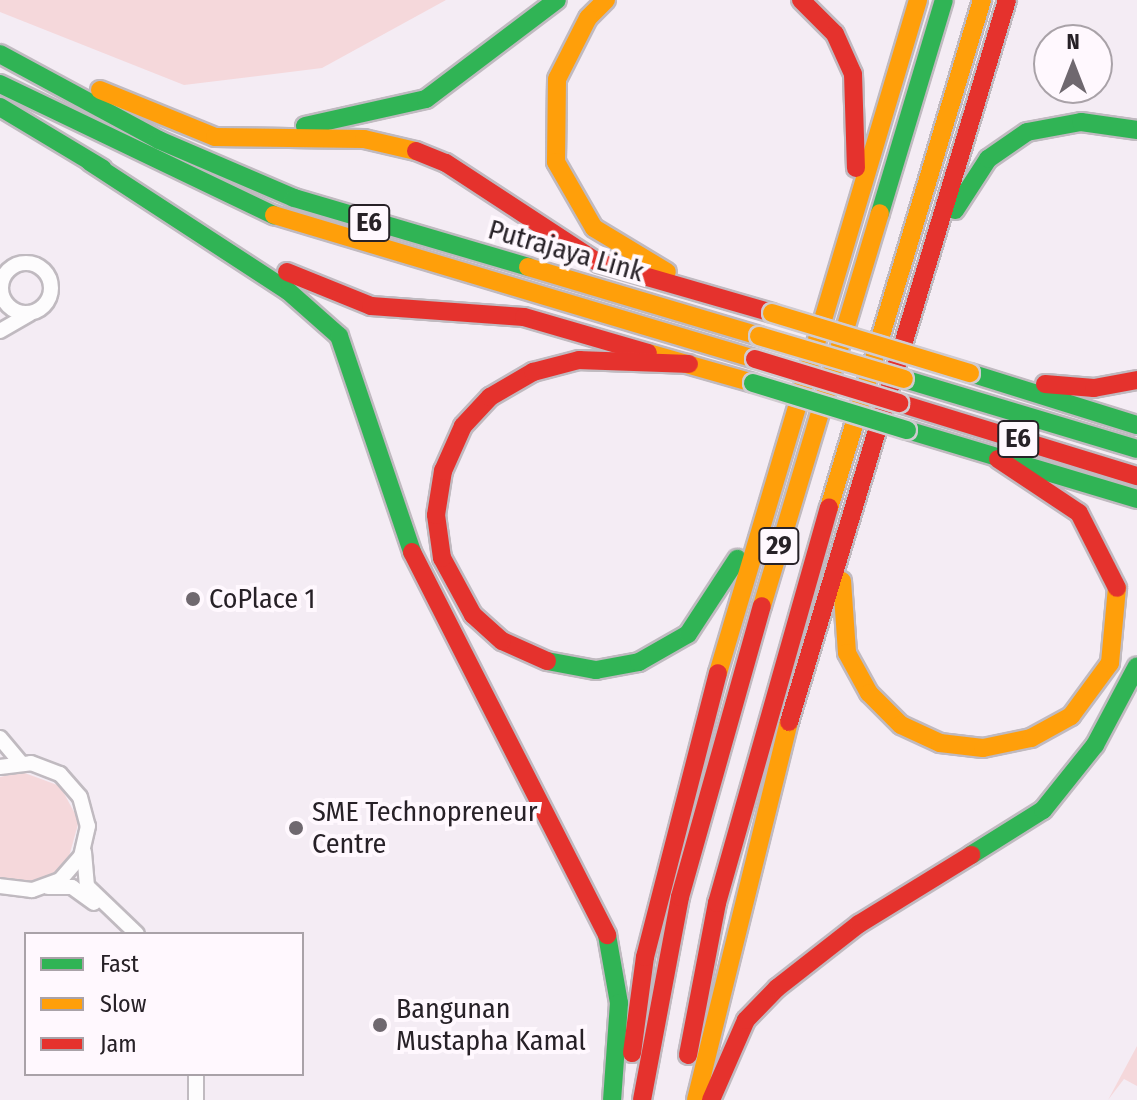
<!DOCTYPE html>
<style>
body{margin:0}
#map{position:relative;width:1137px;height:1100px;overflow:hidden;background:#f4ecf4;font-family:"Fira Sans Condensed",sans-serif}
div>[style]{position:absolute}
[style*='--x']{left:calc(var(--x)*1px);top:calc(var(--y)*1px);width:calc(var(--w)*1px);rotate:calc(var(--a)*1deg)}
.green>*{inset:0;background:#f5d8db}
.roads{filter:drop-shadow(2px 0 #c0bac0) drop-shadow(-2px 0 #c0bac0) drop-shadow(0 2px #c0bac0) drop-shadow(0 -2px #c0bac0)}
.street>*{height:14px;margin:-7px;padding:0 7px;transform-origin:7px;border-radius:7px;background:#fdfcfd}
.street>.ring{margin:-7px;padding:0;box-sizing:content-box;background:none;border:14px solid #fdfcfd;border-radius:50%}
.fast>*{height:18px;margin:-9px;padding:0 9px;transform-origin:9px;border-radius:9px;background:#30b455}
.slow>*{height:18px;margin:-9px;padding:0 9px;transform-origin:9px;border-radius:9px;background:#ff9f0a}
.jam>*{height:18px;margin:-9px;padding:0 9px;transform-origin:9px;border-radius:9px;background:#e5322d}
.bridges{filter:drop-shadow(2px 0 #d0cbd0) drop-shadow(-2px 0 #d0cbd0) drop-shadow(0 2px #d0cbd0) drop-shadow(0 -2px #d0cbd0)}
.fast-bridge>*{height:18px;margin:-9px;padding:0 9px;transform-origin:9px;border-radius:9px;background:#30b455}
.slow-bridge>*{height:18px;margin:-9px;padding:0 9px;transform-origin:9px;border-radius:9px;background:#ff9f0a}
.jam-bridge>*{height:18px;margin:-9px;padding:0 9px;transform-origin:9px;border-radius:9px;background:#e5322d}
.dots>*{width:22px;height:22px;translate:-50% -50%;box-sizing:border-box;border:4px solid #fff8fe;border-radius:50%}
span{translate:-50% -50%;white-space:nowrap;text-align:center;line-height:1.15;-webkit-text-stroke:8px #fff8fe;paint-order:stroke}
.shield-label span{padding:2px 6px;background:#fff8fe;border:2px solid;border-radius:6px;-webkit-text-stroke-width:0}
.shield-label{font-size:26px;color:#272127;font-weight:700}
.street-label{font-size:28px;color:#272127}
.poi-label{font-size:28px;color:#272127}
.left{translate:0 -50%;text-align:left}
.legend{position:absolute;left:24px;top:932px;width:280px;height:144px;box-sizing:border-box;background:#fff8fe;border:2px solid #a9a2a8;margin:0;padding:10px 14px;list-style:none;font-size:24px;color:#272127}
.legend li{display:flex;align-items:center;gap:16px;height:40px}
.legend b{width:40px;border:2px solid #a9a2a8}
.north{position:absolute;left:1033px;top:24px;width:80px;height:80px;box-sizing:border-box;background:#fff8fe;border:2px solid #a9a2a8;border-radius:50%;rotate:0deg;font-size:22px;font-weight:700;line-height:32px;text-align:center;color:#272127}
.north::after{content:'';display:block;margin:auto;width:28px;height:36px;background:#6f686f;clip-path:polygon(50% 0,100% 100%,50% 72%,0 100%)}
</style>
<div id="map">
<div class="green">
<i style="clip-path:polygon(0 0,446px 0,322px 68px,184px 85px,0 12px)"></i>
<i style="clip-path:polygon(22px 772px,60px 786px,79px 821px,68px 860px,53px 874px,24px 883px,0 878px,0 777px)"></i>
<i style="clip-path:polygon(1137px 1046px,1137px 1086px,1124px 1079px,1108px 1100px)"></i>
</div>
<div class="roads">
<div class="street">
<i class="ring" style="left:1px;top:263px;width:36px;height:36px"></i>
<i style="--x:0;--y:331;--w:34;--a:-30"></i>
<i style="--x:0;--y:738;--w:33;--a:50"></i>
<i style="--x:0;--y:767;--w:31;--a:-7"></i>
<i style="--x:31;--y:763;--w:31;--a:21"></i>
<i style="--x:60;--y:774;--w:30;--a:49"></i>
<i style="--x:80;--y:797;--w:30;--a:75"></i>
<i style="--x:88;--y:826;--w:31;--a:103"></i>
<i style="--x:81;--y:856;--w:32;--a:131"></i>
<i style="--x:60;--y:880;--w:30;--a:160"></i>
<i style="--x:32;--y:890;--w:32;--a:-173"></i>
<i style="--x:84;--y:852;--w:34;--a:85"></i>
<i style="--x:87;--y:886;--w:69;--a:43.8"></i>
<i style="--x:48;--y:887;--w:24;--a:0"></i>
<i style="--x:72;--y:887;--w:27;--a:36"></i>
<i style="--x:196;--y:1074;--w:26;--a:90"></i>
</div>
<div class="fast">
<i style="--x:0;--y:54;--w:181;--a:28.4"></i>
<i style="--x:159;--y:140;--w:147;--a:23.2"></i>
<i style="--x:294;--y:198;--w:244;--a:16.4"></i>
<i style="--x:0;--y:84;--w:304;--a:25.6"></i>
<i style="--x:0;--y:107;--w:120;--a:31"></i>
<i style="--x:305;--y:126;--w:124;--a:-12.6"></i>
<i style="--x:426;--y:99;--w:164;--a:-37.1"></i>
<i style="--x:90;--y:162;--w:236;--a:33.1"></i>
<i style="--x:288;--y:291;--w:68;--a:41.4"></i>
<i style="--x:339;--y:336;--w:228;--a:71.3"></i>
<i style="--x:955;--y:210;--w:61;--a:-57.1"></i>
<i style="--x:988;--y:159;--w:47;--a:-34.7"></i>
<i style="--x:1027;--y:132;--w:55;--a:-10.5"></i>
<i style="--x:1081;--y:122;--w:57;--a:8.1"></i>
<i style="--x:880;--y:213;--w:222;--a:-73.3"></i>
<i style="--x:970;--y:373;--w:175;--a:17.3"></i>
<i style="--x:904;--y:379;--w:243;--a:16.7"></i>
<i style="--x:907;--y:430;--w:240;--a:16.7"></i>
<i style="--x:547;--y:661;--w:50;--a:10.4"></i>
<i style="--x:596;--y:670;--w:44;--a:-10.5"></i>
<i style="--x:639;--y:662;--w:56;--a:-29.7"></i>
<i style="--x:688;--y:634;--w:90;--a:-56.8"></i>
<i style="--x:971;--y:855;--w:85;--a:-32"></i>
<i style="--x:1043;--y:810;--w:83;--a:-51.3"></i>
<i style="--x:1095;--y:745;--w:89;--a:-62"></i>
<i style="--x:607;--y:935;--w:69;--a:80"></i>
<i style="--x:619;--y:1003;--w:97;--a:94.1"></i>
</div>
<div class="slow">
<i style="--x:606;--y:0;--w:25;--a:135"></i>
<i style="--x:588;--y:18;--w:68;--a:116.9"></i>
<i style="--x:557;--y:79;--w:83;--a:90.7"></i>
<i style="--x:556;--y:162;--w:76;--a:60.1"></i>
<i style="--x:594;--y:228;--w:85;--a:31.1"></i>
<i style="--x:100;--y:90;--w:124;--a:22.2"></i>
<i style="--x:215;--y:137;--w:149;--a:0.8"></i>
<i style="--x:364;--y:139;--w:53;--a:13"></i>
<i style="--x:274;--y:215;--w:502;--a:16.67"></i>
<i style="--x:528;--y:267;--w:241;--a:16.6"></i>
<i style="--x:648;--y:353;--w:109;--a:15.9"></i>
<i style="--x:829;--y:508;--w:531;--a:-73.24"></i>
<i style="--x:842;--y:581;--w:72;--a:86"></i>
<i style="--x:847;--y:653;--w:46;--a:61.2"></i>
<i style="--x:869;--y:693;--w:45;--a:45"></i>
<i style="--x:901;--y:725;--w:43;--a:24.8"></i>
<i style="--x:940;--y:743;--w:43;--a:6.6"></i>
<i style="--x:983;--y:748;--w:49;--a:-11.8"></i>
<i style="--x:1031;--y:738;--w:46;--a:-28.8"></i>
<i style="--x:1071;--y:716;--w:66;--a:-53.7"></i>
<i style="--x:1110;--y:663;--w:75;--a:-84.7"></i>
<i style="--x:762;--y:606;--w:410;--a:-73.3"></i>
<i style="--x:718;--y:673;--w:702;--a:-73.45"></i>
<i style="--x:696;--y:1100;--w:389;--a:-76.2"></i>
</div>
<div class="jam">
<i style="--x:801;--y:0;--w:48;--a:45"></i>
<i style="--x:835;--y:34;--w:44;--a:65.8"></i>
<i style="--x:853;--y:74;--w:94;--a:88.2"></i>
<i style="--x:416;--y:151;--w:32;--a:22"></i>
<i style="--x:446;--y:163;--w:183;--a:33.2"></i>
<i style="--x:599;--y:263;--w:180;--a:16.1"></i>
<i style="--x:287;--y:272;--w:91;--a:22"></i>
<i style="--x:371;--y:306;--w:153;--a:4.1"></i>
<i style="--x:524;--y:317;--w:129;--a:16.2"></i>
<i style="--x:1045;--y:384;--w:49;--a:4.7"></i>
<i style="--x:1094;--y:388;--w:44;--a:-10.5"></i>
<i style="--x:899;--y:403;--w:249;--a:17.1"></i>
<i style="--x:998;--y:459;--w:97;--a:33.7"></i>
<i style="--x:1079;--y:513;--w:84;--a:63.1"></i>
<i style="--x:412;--y:552;--w:430;--a:63"></i>
<i style="--x:547;--y:661;--w:49;--a:-156"></i>
<i style="--x:502;--y:641;--w:39;--a:-138"></i>
<i style="--x:473;--y:615;--w:65;--a:-118.5"></i>
<i style="--x:442;--y:558;--w:43;--a:-97.9"></i>
<i style="--x:436;--y:515;--w:45;--a:-81"></i>
<i style="--x:443;--y:471;--w:49;--a:-66"></i>
<i style="--x:463;--y:426;--w:40;--a:-47"></i>
<i style="--x:490;--y:397;--w:50;--a:-30.2"></i>
<i style="--x:533;--y:372;--w:48;--a:-14.6"></i>
<i style="--x:579;--y:360;--w:110;--a:2.1"></i>
<i style="--x:789;--y:722;--w:754;--a:-73.2"></i>
<i style="--x:632;--y:1053;--w:97;--a:-82.3"></i>
<i style="--x:645;--y:957;--w:293;--a:-75.6"></i>
<i style="--x:688;--y:1055;--w:155;--a:-79.2"></i>
<i style="--x:717;--y:903;--w:411;--a:-74.2"></i>
<i style="--x:642;--y:1100;--w:207;--a:-79.4"></i>
<i style="--x:680;--y:897;--w:302;--a:-74.3"></i>
<i style="--x:711;--y:1100;--w:87;--a:-66.4"></i>
<i style="--x:746;--y:1020;--w:45;--a:-45.9"></i>
<i style="--x:777;--y:988;--w:104;--a:-38"></i>
<i style="--x:859;--y:924;--w:132;--a:-31.6"></i>
</div>
</div>
<div class="bridges">
<div class="fast-bridge">
<i style="--x:753;--y:383;--w:161;--a:17"></i>
</div>
<div class="slow-bridge">
<i style="--x:772;--y:313;--w:207;--a:16.9"></i>
<i style="--x:759;--y:336;--w:151;--a:16.5"></i>
</div>
<div class="jam-bridge">
<i style="--x:755;--y:359;--w:151;--a:17"></i>
</div>
</div>
<div class="dots">
<i style="left:193px;top:599px;background:#6f686f"></i>
<i style="left:296px;top:828px;background:#6f686f"></i>
<i style="left:380px;top:1025px;background:#6f686f"></i>
</div>
<div class="shield-label">
<span style="left:369px;top:223px">E6</span>
<span style="left:1018px;top:439px">E6</span>
<span style="left:779px;top:546px">29</span>
</div>
<div class="street-label">
<span style="left:566px;top:251px;rotate:16deg">Putrajaya Link</span>
</div>
<div class="poi-label">
<span class="left" style="left:209px;top:599px">CoPlace 1</span>
<span class="left" style="left:312px;top:828px">SME Technopreneur<br>Centre</span>
<span class="left" style="left:396px;top:1025px">Bangunan<br>Mustapha Kamal</span>
</div>
<ul class="legend">
<li><b style="height:10px;background:#30b455"></b>Fast</li>
<li><b style="height:10px;background:#ff9f0a"></b>Slow</li>
<li><b style="height:10px;background:#e5322d"></b>Jam</li>
</ul>
<div class="north">N</div>
</div>
